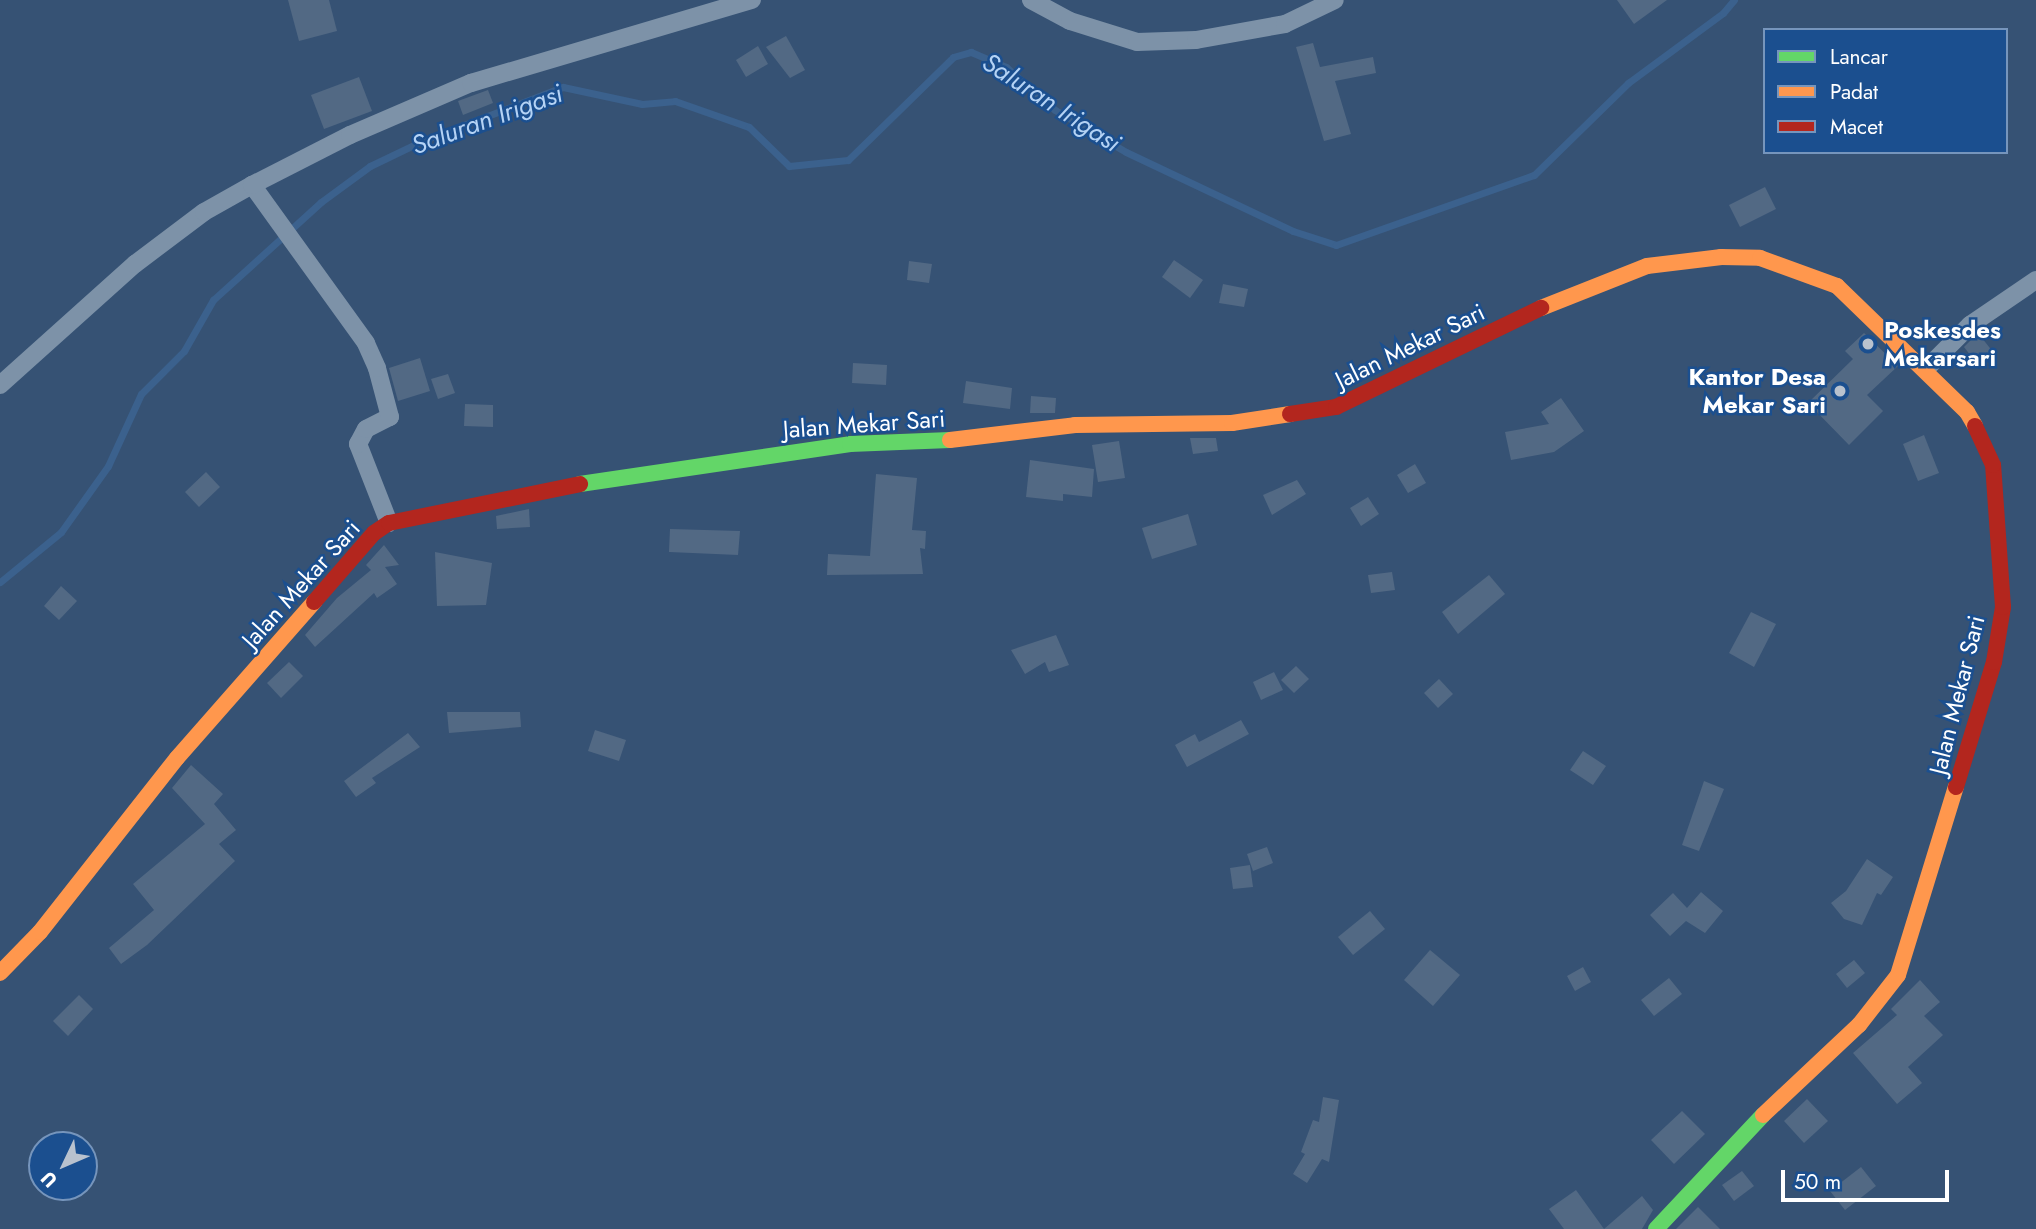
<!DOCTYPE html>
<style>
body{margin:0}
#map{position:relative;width:2036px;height:1229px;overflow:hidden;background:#365274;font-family:Jost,sans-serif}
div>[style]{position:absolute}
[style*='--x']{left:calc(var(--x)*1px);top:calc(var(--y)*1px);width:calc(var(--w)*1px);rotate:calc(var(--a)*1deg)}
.stream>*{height:7px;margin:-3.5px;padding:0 3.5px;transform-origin:3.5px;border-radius:3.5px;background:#3b618d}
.building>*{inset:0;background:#526984}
.street>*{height:18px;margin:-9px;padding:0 9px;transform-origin:9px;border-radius:9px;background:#7d92a8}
.fast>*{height:16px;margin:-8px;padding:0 8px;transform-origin:8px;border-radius:8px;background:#63d668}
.slow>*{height:16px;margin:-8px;padding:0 8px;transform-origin:8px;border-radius:8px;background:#ff974d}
.jam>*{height:16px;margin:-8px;padding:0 8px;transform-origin:8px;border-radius:8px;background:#b3261e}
.dots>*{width:19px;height:19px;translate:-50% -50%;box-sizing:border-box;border:4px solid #1b4f8f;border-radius:50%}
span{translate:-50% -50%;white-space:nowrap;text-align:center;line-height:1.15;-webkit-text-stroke:5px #1b4f8f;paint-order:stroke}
.poi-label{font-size:24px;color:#fff;font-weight:700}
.left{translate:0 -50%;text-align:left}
.right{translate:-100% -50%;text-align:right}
.street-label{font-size:24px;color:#fff}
.water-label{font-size:26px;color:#b5d3f5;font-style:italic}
.legend{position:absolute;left:1763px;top:28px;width:245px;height:126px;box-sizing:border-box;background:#1b4f8f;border:2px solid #7695bc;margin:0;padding:9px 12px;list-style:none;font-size:21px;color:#fff}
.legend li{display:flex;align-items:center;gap:14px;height:35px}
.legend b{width:35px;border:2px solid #7695bc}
.north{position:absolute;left:28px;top:1131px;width:70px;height:70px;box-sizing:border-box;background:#1b4f8f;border:2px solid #7695bc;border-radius:50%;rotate:226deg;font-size:19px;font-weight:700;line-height:28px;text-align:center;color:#fff}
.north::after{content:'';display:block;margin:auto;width:24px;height:32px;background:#b9c2ce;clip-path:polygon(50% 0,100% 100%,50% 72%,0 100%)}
.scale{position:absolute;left:1781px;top:1170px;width:168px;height:32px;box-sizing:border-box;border:4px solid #fff;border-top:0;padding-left:9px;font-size:21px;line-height:24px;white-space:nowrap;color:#fff;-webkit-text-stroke:5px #1b4f8f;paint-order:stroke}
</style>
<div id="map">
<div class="stream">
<i style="--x:0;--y:582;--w:79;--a:-39.3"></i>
<i style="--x:61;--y:532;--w:81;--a:-54.5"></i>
<i style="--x:108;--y:466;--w:79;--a:-65.4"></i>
<i style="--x:141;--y:394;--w:61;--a:-45"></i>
<i style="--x:184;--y:351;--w:59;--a:-60.4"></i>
<i style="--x:213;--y:300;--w:146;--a:-42.2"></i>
<i style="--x:321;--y:202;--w:61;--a:-36.3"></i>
<i style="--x:370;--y:166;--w:58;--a:-25.7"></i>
<i style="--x:422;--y:141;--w:151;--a:-21"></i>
<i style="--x:563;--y:87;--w:81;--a:12.1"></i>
<i style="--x:642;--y:104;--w:33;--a:-5"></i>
<i style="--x:675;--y:101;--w:78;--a:19.4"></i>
<i style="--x:749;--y:127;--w:56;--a:44.3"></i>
<i style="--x:789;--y:166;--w:59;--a:-5.8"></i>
<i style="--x:848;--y:160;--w:147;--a:-44.4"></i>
<i style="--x:953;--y:57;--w:19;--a:-16"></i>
<i style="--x:971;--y:52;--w:38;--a:23"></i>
<i style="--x:1006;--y:67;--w:65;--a:41.3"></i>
<i style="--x:1055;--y:110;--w:82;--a:30.6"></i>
<i style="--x:1126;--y:152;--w:185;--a:25.3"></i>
<i style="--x:1293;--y:231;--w:45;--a:18"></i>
<i style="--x:1336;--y:245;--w:210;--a:-19.5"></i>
<i style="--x:1534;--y:175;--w:132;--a:-44.4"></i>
<i style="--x:1628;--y:83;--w:118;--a:-36.4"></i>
<i style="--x:1723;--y:13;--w:17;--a:-50"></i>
</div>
<div class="building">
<i style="clip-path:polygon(288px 0,329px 0,337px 31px,299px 41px)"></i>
<i style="clip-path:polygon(1617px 0,1667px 0,1634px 24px)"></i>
<i style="clip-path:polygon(786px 36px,805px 70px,790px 78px,766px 47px)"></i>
<i style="clip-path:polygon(1313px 43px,1320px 67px,1373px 57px,1376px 73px,1335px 81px,1351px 134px,1324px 141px,1296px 47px)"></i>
<i style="clip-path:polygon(758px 46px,768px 64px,746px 77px,736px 60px)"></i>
<i style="clip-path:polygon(359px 77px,372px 111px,324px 129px,311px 95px)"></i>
<i style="clip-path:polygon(488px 90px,493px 103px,463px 115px,458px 101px)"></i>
<i style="clip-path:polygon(1765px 187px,1776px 209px,1740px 227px,1729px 205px)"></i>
<i style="clip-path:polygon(1174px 260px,1203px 280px,1190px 298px,1162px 277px)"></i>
<i style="clip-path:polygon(909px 261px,932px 264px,929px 283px,907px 280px)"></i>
<i style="clip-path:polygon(1223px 284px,1248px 289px,1244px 307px,1219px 303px)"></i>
<i style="clip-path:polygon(1864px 333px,1898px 366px,1867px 395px,1883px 411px,1849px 445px,1808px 403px,1853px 359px,1845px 351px)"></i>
<i style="clip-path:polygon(1978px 333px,1993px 352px,1977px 364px,1964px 347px)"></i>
<i style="clip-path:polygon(420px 358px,430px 391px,398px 401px,389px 368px)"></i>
<i style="clip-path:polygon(853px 363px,887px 365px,886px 385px,852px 383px)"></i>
<i style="clip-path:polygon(448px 374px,455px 393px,438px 399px,431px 379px)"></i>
<i style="clip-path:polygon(966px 381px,1012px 388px,1010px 409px,963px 403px)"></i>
<i style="clip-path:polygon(1031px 396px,1056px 398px,1055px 413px,1030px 413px)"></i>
<i style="clip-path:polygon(1561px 398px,1584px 431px,1554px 452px,1511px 460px,1505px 432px,1549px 424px,1541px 412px)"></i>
<i style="clip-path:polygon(465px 404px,493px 405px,493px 427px,464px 426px)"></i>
<i style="clip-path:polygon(1924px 435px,1939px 473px,1918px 481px,1903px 444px)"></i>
<i style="clip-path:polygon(1190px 438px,1216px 438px,1218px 451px,1193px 454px)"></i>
<i style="clip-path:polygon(1119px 441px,1125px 478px,1098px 482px,1092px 445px)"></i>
<i style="clip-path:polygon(1030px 460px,1094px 469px,1092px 497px,1063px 494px,1063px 501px,1026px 497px)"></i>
<i style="clip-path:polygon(1415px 464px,1426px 483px,1408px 493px,1397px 475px)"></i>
<i style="clip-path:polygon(206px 472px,220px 487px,199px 507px,185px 492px)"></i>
<i style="clip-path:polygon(876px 474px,917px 478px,912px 530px,926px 531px,925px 549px,920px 548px,923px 574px,827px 575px,828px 554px,870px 556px)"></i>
<i style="clip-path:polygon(1297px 480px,1306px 494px,1272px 515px,1263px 495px)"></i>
<i style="clip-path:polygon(1368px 497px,1379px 514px,1361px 526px,1350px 508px)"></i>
<i style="clip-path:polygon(529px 509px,530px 527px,497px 529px,496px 516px)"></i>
<i style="clip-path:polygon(1188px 514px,1197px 545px,1152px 559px,1142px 528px)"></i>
<i style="clip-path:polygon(670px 529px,740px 531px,738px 555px,669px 552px)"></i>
<i style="clip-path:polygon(384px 545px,399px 565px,385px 567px,397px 584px,377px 598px,374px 593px,315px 647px,305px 635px,337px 598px,371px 570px,366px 565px)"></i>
<i style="clip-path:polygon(435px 552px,492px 563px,486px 605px,437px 606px)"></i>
<i style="clip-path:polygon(1392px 572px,1395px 590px,1371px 593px,1368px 575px)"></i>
<i style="clip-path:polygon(1489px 575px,1505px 594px,1458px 634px,1442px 612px)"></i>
<i style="clip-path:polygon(61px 586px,77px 601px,59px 620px,44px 606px)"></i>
<i style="clip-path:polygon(1751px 612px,1776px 624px,1754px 667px,1729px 653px)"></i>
<i style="clip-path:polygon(1056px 635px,1069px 665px,1049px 672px,1045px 662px,1025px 674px,1011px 650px)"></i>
<i style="clip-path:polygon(289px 662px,303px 676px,281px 698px,267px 683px)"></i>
<i style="clip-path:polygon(1296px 666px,1309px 679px,1294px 693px,1281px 680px)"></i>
<i style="clip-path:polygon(1274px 672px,1283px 690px,1261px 700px,1253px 682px)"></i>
<i style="clip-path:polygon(1439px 679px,1453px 694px,1438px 708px,1424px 693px)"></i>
<i style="clip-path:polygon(447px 712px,520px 712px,521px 727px,449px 733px)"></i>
<i style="clip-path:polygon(1241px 720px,1249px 734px,1187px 767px,1175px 745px,1195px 734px,1199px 742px)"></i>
<i style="clip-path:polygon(595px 730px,626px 740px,619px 761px,588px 751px)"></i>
<i style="clip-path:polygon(408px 733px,420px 747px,372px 778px,376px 783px,356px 797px,344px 781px)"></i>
<i style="clip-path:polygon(1583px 751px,1606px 766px,1593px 785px,1570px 770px)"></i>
<i style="clip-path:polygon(191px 765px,223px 794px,214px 804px,236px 830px,219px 844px,235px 861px,147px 945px,121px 964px,109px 948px,154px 910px,133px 884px,205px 824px,172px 788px)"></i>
<i style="clip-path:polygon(1704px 781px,1724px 789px,1699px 851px,1682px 845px)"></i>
<i style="clip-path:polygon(1267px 847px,1273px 863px,1253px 871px,1247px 854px)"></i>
<i style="clip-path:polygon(1867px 859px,1893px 877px,1881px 895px,1877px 893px,1862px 925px,1844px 919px,1831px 903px,1846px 891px)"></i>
<i style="clip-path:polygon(1250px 865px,1253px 887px,1233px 889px,1230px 868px)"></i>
<i style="clip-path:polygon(1701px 892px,1723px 911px,1705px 933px,1686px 921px,1670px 936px,1650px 915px,1673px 893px,1687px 908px)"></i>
<i style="clip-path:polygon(1370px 911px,1385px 929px,1353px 955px,1338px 937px)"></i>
<i style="clip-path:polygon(1430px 950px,1460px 975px,1433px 1006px,1404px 980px)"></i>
<i style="clip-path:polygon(1854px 960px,1865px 973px,1847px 988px,1836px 974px)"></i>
<i style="clip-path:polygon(1583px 967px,1591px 982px,1575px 991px,1567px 976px)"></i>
<i style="clip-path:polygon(1669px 978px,1682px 994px,1654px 1016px,1641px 1000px)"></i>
<i style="clip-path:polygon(1920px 980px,1940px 1002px,1924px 1016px,1943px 1035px,1908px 1067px,1922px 1083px,1897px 1104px,1853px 1053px,1897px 1015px,1891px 1009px)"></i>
<i style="clip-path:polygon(79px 995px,93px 1009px,68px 1036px,53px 1021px)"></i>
<i style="clip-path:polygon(1323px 1097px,1339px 1100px,1329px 1162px,1322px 1159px,1307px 1183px,1293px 1174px,1305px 1154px,1301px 1152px,1313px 1120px,1319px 1122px)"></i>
<i style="clip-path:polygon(1807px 1099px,1828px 1121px,1804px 1143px,1784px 1121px)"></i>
<i style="clip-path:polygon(1682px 1111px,1705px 1134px,1674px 1164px,1651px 1140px)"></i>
<i style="clip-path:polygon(1861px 1167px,1876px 1186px,1845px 1210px,1830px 1191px)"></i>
<i style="clip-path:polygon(1742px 1171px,1754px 1186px,1734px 1201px,1722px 1185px)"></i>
<i style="clip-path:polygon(1576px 1190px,1604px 1229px,1564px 1229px,1549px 1209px)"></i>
<i style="clip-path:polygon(1642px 1196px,1653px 1210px,1642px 1229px,1604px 1229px)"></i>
<i style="clip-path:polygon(1698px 1207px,1720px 1229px,1676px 1229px)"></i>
</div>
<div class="street">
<i style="--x:1031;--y:0;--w:44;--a:28.3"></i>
<i style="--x:1070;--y:21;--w:70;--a:17.4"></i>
<i style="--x:1137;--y:42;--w:59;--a:-1.9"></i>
<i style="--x:1196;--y:40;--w:90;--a:-10.2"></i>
<i style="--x:1285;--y:24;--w:55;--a:-25.6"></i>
<i style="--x:1927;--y:368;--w:61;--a:-45"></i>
<i style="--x:1970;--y:325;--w:80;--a:-34.3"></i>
<i style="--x:0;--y:385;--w:181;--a:-41.9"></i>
<i style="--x:135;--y:264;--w:86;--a:-37"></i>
<i style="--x:204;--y:212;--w:55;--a:-29.4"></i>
<i style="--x:389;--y:523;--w:85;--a:-111.4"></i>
<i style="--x:358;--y:444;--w:17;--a:-62"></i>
<i style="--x:366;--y:429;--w:27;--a:-27"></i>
<i style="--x:390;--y:417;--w:51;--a:-104.9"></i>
<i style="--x:377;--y:368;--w:27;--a:-114"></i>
<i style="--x:366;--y:343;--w:195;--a:-125.8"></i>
<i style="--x:252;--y:185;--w:110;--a:-27"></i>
<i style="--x:350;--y:135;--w:132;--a:-23.3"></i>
<i style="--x:471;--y:83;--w:293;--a:-16.5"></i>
</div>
<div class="fast">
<i style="--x:580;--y:484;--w:273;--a:-8.4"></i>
<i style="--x:850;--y:444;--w:100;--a:-2.3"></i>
<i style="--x:1656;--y:1229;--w:156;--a:-46.8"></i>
</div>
<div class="slow">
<i style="--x:1541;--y:308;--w:114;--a:-21.6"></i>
<i style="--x:1647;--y:266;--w:75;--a:-6.9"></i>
<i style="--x:1721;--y:257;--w:39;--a:1"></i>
<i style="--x:1760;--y:258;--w:82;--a:20"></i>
<i style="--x:1837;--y:286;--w:181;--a:44.1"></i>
<i style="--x:1967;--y:412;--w:16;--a:60"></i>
<i style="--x:950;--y:440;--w:126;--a:-6.8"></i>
<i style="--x:1075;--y:425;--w:157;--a:-0.7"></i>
<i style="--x:1232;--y:423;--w:59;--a:-8.8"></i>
<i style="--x:0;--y:973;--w:57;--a:-45.7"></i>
<i style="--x:40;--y:932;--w:221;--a:-51.8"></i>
<i style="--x:177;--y:758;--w:208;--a:-48.7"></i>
<i style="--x:1763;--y:1115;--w:132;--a:-43.2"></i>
<i style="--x:1859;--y:1025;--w:63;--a:-52"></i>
<i style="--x:1898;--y:975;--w:197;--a:-72.9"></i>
</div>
<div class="jam">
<i style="--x:1290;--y:414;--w:47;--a:-8.7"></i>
<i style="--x:1336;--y:407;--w:228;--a:-25.8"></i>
<i style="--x:314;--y:602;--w:91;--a:-49"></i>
<i style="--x:374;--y:533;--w:18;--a:-34"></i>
<i style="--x:389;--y:523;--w:195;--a:-11.5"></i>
<i style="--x:1956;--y:787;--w:131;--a:-73.1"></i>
<i style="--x:1994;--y:662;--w:56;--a:-80.7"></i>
<i style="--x:2003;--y:607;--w:142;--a:-94"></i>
<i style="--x:1993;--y:465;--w:43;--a:-114.8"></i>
</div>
<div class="dots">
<i style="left:1868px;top:344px;background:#b9c2ce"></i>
<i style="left:1840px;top:391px;background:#b9c2ce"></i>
</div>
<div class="poi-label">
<span class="left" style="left:1884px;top:344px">Poskesdes<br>Mekarsari</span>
<span class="right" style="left:1826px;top:391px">Kantor Desa<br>Mekar Sari</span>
</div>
<div class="street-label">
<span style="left:1410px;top:346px;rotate:-26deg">Jalan Mekar Sari</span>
<span style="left:864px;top:424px;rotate:-4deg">Jalan Mekar Sari</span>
<span style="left:301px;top:584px;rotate:-48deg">Jalan Mekar Sari</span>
<span style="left:1957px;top:695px;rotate:-76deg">Jalan Mekar Sari</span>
</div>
<div class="water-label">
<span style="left:1051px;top:103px;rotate:33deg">Saluran Irigasi</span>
<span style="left:487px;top:120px;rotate:-20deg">Saluran Irigasi</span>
</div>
<ul class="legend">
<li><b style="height:9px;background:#63d668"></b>Lancar</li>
<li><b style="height:9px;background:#ff974d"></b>Padat</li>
<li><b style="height:9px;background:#b3261e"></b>Macet</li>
</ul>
<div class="north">U</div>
<div class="scale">50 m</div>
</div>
